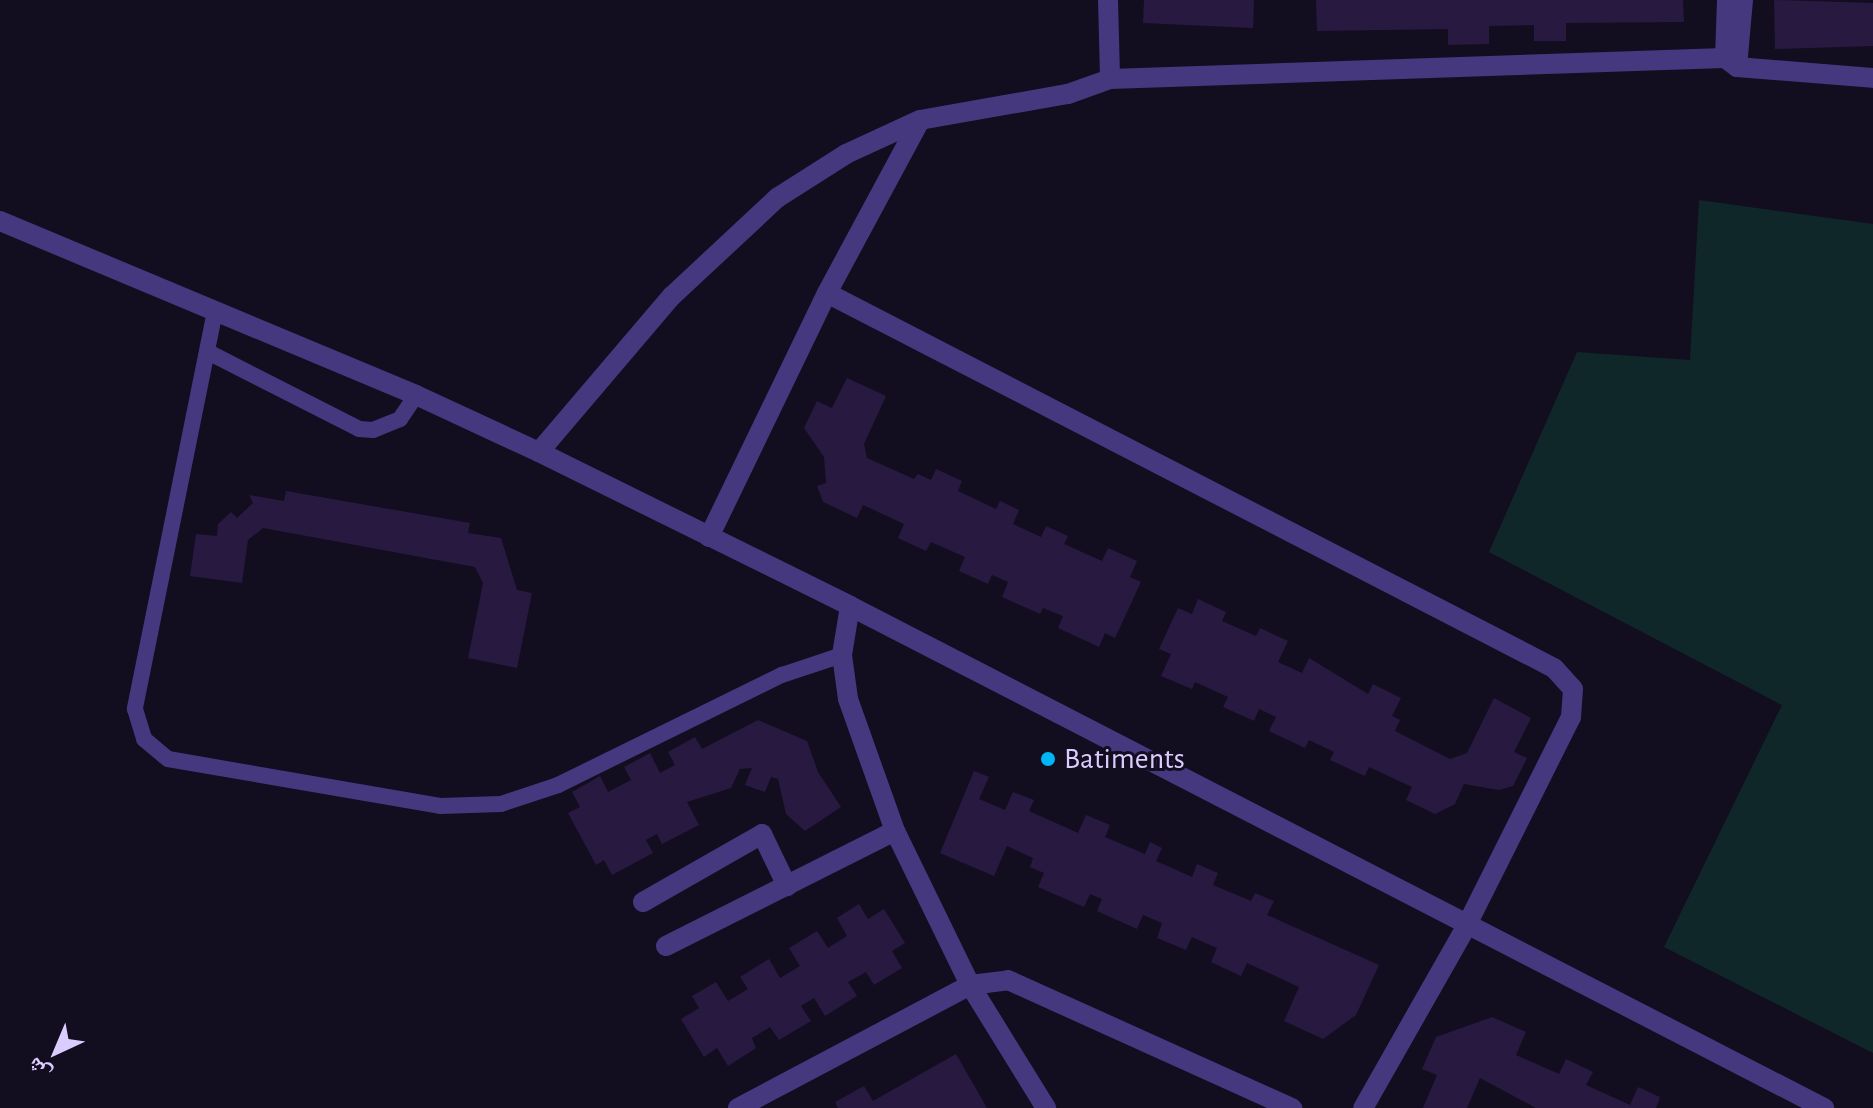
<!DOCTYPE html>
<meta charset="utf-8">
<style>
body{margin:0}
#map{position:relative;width:1873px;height:1108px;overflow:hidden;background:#130d20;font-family:"Alegreya Sans","Noto Naskh Arabic",sans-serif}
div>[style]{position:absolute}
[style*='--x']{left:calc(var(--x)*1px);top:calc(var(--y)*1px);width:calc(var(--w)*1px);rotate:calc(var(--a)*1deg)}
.green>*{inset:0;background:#10272a}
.building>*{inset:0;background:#281941}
.lane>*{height:16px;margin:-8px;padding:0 8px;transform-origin:8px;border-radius:8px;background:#46387f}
.street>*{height:20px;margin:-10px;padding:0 10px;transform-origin:10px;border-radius:10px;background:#46387f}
.dots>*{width:22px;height:22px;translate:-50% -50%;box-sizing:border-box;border:4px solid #130d20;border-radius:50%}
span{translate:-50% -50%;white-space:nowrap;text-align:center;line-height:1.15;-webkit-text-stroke:6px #130d20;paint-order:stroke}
.poi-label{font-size:30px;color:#daccff}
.left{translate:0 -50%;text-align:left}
.north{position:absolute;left:16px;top:1012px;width:80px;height:80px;-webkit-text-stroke:6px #130d20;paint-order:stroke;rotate:224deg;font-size:22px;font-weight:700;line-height:32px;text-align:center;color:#daccff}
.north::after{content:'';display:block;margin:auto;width:28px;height:36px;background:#daccff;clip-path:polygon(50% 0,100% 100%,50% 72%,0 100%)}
</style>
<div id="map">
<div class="green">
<i style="clip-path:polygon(1699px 200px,1873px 224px,1873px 1053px,1664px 947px,1782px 705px,1489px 552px,1577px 352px,1690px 360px)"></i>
</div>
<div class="building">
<i style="clip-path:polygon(1144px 0,1254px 0,1253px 28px,1143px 23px)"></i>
<i style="clip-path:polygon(1316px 0,1683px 0,1684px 22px,1566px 23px,1566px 41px,1534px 41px,1534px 25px,1489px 26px,1489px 44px,1448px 45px,1448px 29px,1317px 31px)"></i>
<i style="clip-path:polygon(1774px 0,1873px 3px,1873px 46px,1775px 49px)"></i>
<i style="clip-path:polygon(847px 378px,886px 396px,864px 444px,867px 458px,914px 479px,918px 474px,931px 480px,936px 469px,962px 481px,958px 491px,996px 509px,1000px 501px,1019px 510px,1013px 524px,1041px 537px,1046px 526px,1068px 536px,1064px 544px,1102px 561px,1108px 548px,1137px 561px,1130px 577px,1141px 582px,1115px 638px,1105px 633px,1099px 647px,1058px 628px,1063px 616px,1043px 608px,1040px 614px,1002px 597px,1008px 582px,992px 575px,988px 584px,959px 571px,965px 557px,931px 542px,926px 551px,898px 538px,904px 524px,863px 505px,857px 518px,823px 502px,817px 486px,826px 483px,824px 457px,804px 428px,817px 401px,832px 408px)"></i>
<i style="clip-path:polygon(286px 491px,470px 523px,468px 533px,501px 538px,517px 590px,532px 593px,517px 668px,468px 658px,483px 583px,475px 567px,263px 528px,248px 540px,242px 583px,190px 576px,196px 534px,217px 536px,218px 524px,231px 512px,237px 518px,253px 503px,249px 495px,284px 501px)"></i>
<i style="clip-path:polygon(1198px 599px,1226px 612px,1222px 621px,1256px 636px,1260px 628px,1288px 641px,1278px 662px,1302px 673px,1309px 658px,1368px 694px,1373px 684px,1401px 698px,1392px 716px,1400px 720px,1395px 731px,1450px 759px,1467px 753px,1494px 698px,1531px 718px,1514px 752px,1527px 758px,1513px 786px,1499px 790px,1464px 784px,1455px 804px,1435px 814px,1406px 800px,1412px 787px,1369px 767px,1365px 776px,1330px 760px,1334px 752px,1309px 740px,1305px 748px,1269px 731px,1276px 717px,1259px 709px,1254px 721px,1223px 707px,1228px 697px,1195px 682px,1192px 689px,1161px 676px,1171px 654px,1159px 649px,1178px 608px,1192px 614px)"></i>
<i style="clip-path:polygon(758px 720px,807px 741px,818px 772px,841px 807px,805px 831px,786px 814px,778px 779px,771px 777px,765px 792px,745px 785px,752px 768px,740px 769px,731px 788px,687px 802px,699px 825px,662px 844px,657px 834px,646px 840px,653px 853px,612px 875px,604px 860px,596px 865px,568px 813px,580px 807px,572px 792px,600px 776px,608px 792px,631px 780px,624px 767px,650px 753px,660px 773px,675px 765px,668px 752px,695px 737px,702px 749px)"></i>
<i style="clip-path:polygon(974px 771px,989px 777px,979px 799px,1005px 810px,1013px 792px,1034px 800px,1029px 811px,1078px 833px,1086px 815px,1110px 825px,1105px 837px,1145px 854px,1150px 842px,1162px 848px,1156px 861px,1192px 877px,1197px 864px,1218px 873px,1213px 885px,1251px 901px,1255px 893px,1274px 901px,1267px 915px,1379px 965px,1356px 1015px,1323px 1039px,1284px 1021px,1299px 987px,1247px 963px,1241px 976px,1211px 962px,1217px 948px,1192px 937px,1186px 950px,1157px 938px,1162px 923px,1143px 915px,1137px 929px,1097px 911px,1102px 899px,1090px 894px,1084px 907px,1038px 887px,1044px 873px,1030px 867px,1033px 858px,1007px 846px,994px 876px,940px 853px)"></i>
<i style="clip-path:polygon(859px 904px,868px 919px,884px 909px,905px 943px,892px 951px,902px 968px,874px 985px,866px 972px,848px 982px,857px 996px,825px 1016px,814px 998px,801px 1006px,811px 1021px,779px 1040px,770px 1027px,752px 1038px,756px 1048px,728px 1066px,717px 1048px,704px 1057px,681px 1019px,699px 1008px,692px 996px,716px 982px,728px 1001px,748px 989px,740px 977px,769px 959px,780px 978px,800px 966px,789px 948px,817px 931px,828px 948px,847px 936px,837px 918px)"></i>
<i style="clip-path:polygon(1492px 1017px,1526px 1032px,1516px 1055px,1559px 1074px,1566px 1059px,1593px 1072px,1586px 1085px,1630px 1105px,1638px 1087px,1660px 1097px,1656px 1108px,1536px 1108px,1480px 1078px,1467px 1108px,1423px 1108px,1437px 1075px,1422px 1069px,1436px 1037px)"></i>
<i style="clip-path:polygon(956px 1054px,987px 1108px,838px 1108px,835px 1102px,864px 1086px,873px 1101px)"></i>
</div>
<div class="lane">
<i style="--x:215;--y:311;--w:406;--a:101.4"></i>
<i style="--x:135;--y:709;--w:31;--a:73"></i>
<i style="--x:144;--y:739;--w:31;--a:40"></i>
<i style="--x:168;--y:759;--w:276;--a:9.8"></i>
<i style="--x:440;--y:806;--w:61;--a:-1.9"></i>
<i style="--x:501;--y:804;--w:60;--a:-18.4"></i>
<i style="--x:558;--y:785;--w:250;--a:-26.2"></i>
<i style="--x:782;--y:675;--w:63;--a:-18.4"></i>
<i style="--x:208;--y:352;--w:169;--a:27"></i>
<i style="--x:359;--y:429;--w:14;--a:4"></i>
<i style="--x:373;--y:430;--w:29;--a:-22"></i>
<i style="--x:400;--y:419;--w:29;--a:-56"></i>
</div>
<div class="street">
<i style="--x:1108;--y:0;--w:79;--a:88.5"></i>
<i style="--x:1110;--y:79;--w:615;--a:-1.96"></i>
<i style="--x:1725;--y:58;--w:15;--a:37"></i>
<i style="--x:1737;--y:67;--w:136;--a:4.6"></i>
<i style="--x:1725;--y:58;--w:58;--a:-88"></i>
<i style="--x:1737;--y:67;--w:67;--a:-84.9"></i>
<i style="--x:0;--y:221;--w:451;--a:22.7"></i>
<i style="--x:416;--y:395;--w:136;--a:24.9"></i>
<i style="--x:539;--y:452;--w:347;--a:26.3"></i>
<i style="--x:850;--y:606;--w:1096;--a:27.27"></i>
<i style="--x:827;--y:293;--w:818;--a:27.29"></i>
<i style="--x:1554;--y:668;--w:28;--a:48"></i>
<i style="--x:1573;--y:689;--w:28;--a:94"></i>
<i style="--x:1571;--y:717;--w:235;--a:116.6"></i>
<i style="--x:1466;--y:927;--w:208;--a:119.6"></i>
<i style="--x:539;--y:452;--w:205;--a:-49.6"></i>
<i style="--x:672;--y:296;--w:144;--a:-43"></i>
<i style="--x:777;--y:198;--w:82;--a:-32.5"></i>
<i style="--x:846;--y:154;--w:81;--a:-24.7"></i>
<i style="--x:920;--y:120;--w:150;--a:-10"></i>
<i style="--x:1068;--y:94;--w:45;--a:-19.7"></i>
<i style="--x:709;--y:537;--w:271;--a:-64.2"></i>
<i style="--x:827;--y:293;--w:196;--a:-61.7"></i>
<i style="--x:850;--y:606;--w:50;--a:99.3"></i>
<i style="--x:842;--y:655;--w:44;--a:82.2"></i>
<i style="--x:848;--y:699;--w:140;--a:70.4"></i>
<i style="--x:895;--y:831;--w:171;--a:64"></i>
<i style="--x:970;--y:985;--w:145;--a:58.3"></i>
<i style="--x:643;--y:902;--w:137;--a:-29.7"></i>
<i style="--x:762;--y:834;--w:58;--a:64.3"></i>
<i style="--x:666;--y:946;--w:256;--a:-26.7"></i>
<i style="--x:738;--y:1108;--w:263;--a:-27.9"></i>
<i style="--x:970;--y:985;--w:38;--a:-7"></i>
<i style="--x:1008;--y:980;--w:312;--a:24.3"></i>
</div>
<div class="dots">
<i style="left:1048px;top:759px;background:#01b5f6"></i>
</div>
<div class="poi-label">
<span class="left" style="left:1064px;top:759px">Batiments</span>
</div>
<div class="north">ش</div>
</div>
